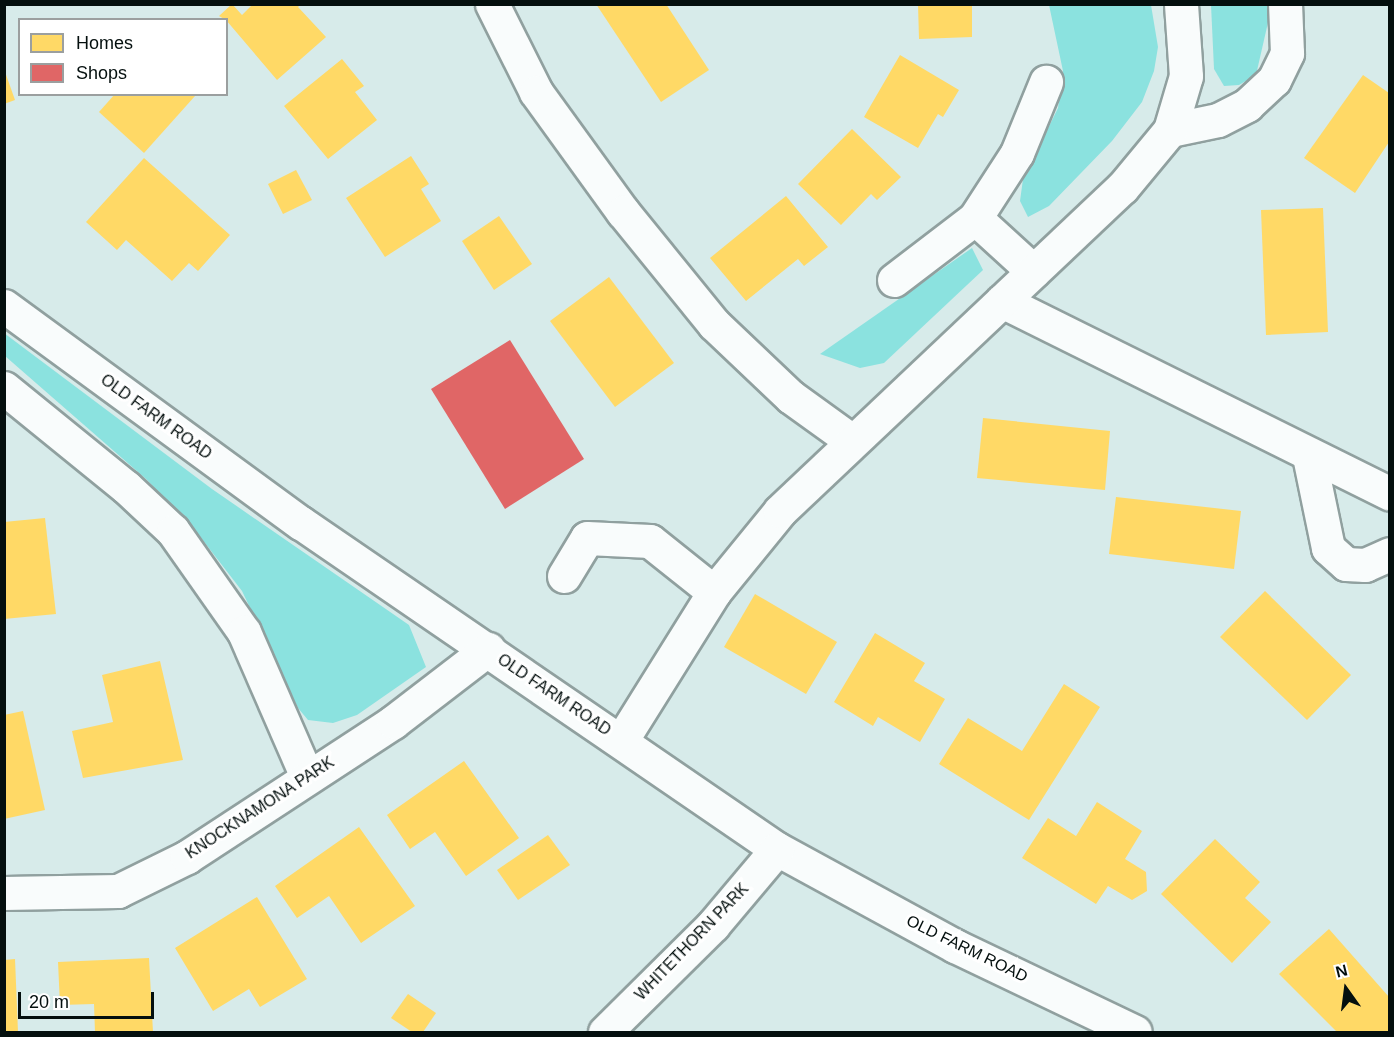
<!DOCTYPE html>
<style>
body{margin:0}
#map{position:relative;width:1394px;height:1037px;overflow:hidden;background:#d7ebea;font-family:Helvetica,sans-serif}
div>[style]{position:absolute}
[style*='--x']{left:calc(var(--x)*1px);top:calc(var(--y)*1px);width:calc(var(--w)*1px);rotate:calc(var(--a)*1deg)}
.green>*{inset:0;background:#8be2df}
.homes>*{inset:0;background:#ffd966}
.shops>*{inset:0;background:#e06666}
.roads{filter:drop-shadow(2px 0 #90a09f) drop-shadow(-2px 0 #90a09f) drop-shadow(0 2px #90a09f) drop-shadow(0 -2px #90a09f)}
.minor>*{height:33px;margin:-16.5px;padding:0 16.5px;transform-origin:16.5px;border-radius:16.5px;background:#f9fcfc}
span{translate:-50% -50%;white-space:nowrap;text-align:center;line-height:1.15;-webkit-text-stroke:6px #fff;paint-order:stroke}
.street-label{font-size:16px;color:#040f0e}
.frame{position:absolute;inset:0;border:6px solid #040f0e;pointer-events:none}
.legend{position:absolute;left:18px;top:18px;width:210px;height:78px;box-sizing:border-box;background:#fff;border:2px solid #9b9f9f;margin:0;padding:8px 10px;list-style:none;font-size:18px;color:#040f0e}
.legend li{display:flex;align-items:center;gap:12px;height:30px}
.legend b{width:30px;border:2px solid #9b9f9f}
.north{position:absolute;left:1316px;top:959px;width:60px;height:60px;-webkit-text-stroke:4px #fff;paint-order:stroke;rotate:346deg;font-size:16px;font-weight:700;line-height:24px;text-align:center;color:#040f0e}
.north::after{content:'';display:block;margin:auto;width:21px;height:27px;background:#040f0e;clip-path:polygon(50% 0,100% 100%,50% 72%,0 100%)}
.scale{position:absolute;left:18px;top:992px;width:136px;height:27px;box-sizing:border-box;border:3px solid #040f0e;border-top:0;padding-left:8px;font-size:18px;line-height:21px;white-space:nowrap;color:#040f0e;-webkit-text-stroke:4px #fff;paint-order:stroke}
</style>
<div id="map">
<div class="green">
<i style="clip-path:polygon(1049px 5px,1151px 5px,1158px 47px,1154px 71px,1142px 102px,1112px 141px,1049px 206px,1028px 217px,1020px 201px,1023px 179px,1058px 108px,1063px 71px)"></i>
<i style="clip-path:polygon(1211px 5px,1272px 5px,1256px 75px,1239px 85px,1224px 86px,1214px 69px)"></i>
<i style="clip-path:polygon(972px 248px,983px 270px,884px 363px,860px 368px,820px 354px)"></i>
<i style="clip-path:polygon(4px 333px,212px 489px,409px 625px,426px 667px,357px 715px,333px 723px,308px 720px,298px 708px,242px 591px,198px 534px,146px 479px,5px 356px)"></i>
</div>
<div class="homes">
<i style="clip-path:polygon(232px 4px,242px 15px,253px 4px,301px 4px,298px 7px,326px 37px,277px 80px,226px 20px,219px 16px)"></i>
<i style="clip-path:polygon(596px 4px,666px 4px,709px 70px,661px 102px)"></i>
<i style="clip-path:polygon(918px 4px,972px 4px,972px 37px,919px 39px)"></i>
<i style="clip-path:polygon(900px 55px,959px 90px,943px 117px,938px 114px,918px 148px,864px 117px)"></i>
<i style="clip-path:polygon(342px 59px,364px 86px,355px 92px,377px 120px,328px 159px,284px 106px)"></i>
<i style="clip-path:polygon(4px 69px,15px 100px,4px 104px)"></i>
<i style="clip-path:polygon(1363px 75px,1389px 93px,1389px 142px,1355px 193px,1304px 158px)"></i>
<i style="clip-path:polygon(115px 94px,193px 94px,195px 96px,144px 153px,99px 112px)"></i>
<i style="clip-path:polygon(852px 129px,901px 177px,877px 200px,871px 194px,841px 225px,798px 184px)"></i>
<i style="clip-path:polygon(411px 156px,429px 184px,421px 189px,441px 221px,385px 257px,346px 198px)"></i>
<i style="clip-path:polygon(144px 158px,230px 235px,198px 271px,189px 263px,172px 281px,126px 240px,117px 250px,86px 222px)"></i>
<i style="clip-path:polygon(296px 170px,312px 200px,283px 214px,268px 184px)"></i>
<i style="clip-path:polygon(786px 196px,828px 247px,804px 266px,798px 259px,746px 301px,710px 258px)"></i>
<i style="clip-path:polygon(1323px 208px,1328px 332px,1266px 335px,1261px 210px)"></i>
<i style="clip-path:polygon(499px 216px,532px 264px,494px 290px,462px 241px)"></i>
<i style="clip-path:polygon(609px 277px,674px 363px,615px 407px,550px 321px)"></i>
<i style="clip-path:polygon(983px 418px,1110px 431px,1105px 490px,977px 478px)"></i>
<i style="clip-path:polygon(1116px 497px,1241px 511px,1234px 569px,1109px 554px)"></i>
<i style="clip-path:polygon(45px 518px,56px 614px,4px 619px,4px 522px)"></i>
<i style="clip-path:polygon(1265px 591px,1351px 675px,1307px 720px,1220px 637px)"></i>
<i style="clip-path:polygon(755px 594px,837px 642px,806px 694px,724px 647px)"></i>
<i style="clip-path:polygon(875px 633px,925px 663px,914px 681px,945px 699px,920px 742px,878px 717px,873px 726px,834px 702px)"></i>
<i style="clip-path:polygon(160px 661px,183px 760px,83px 778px,72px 731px,113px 722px,102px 675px)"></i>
<i style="clip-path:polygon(1064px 684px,1100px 707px,1029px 820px,939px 764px,968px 718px,1022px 751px)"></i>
<i style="clip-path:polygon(23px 711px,45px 810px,4px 819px,4px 715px)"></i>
<i style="clip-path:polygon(464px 761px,519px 838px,466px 876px,435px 832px,410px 849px,387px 815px)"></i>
<i style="clip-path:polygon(1097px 802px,1142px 831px,1125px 859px,1146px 872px,1147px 891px,1132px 900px,1108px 886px,1096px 904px,1022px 858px,1048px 818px,1076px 836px)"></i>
<i style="clip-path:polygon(359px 827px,415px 906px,361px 943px,329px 896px,297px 918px,275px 886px)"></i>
<i style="clip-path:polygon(548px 835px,570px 865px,518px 900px,497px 870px)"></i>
<i style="clip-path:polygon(1215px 839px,1260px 882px,1245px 898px,1271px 922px,1232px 963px,1161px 894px)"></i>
<i style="clip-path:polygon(257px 897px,307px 979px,260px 1007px,249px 989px,213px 1011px,175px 948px)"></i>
<i style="clip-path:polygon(1329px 929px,1389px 997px,1389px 1032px,1337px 1032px,1279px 974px)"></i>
<i style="clip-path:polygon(149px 958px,153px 1032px,95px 1032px,94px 1004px,60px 1005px,58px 962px)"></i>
<i style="clip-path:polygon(15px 959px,18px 1032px,4px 1032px,4px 960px)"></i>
<i style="clip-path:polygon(408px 994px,436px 1013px,423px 1032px,412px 1032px,391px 1018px)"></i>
</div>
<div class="shops">
<i style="clip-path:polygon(510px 340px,584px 459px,505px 509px,431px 389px)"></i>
</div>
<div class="roads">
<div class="minor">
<i style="--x:492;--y:4;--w:98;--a:63.4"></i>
<i style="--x:536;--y:92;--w:148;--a:54.1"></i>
<i style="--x:623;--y:212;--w:144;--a:50.9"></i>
<i style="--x:714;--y:324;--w:106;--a:43.5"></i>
<i style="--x:791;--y:397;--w:75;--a:35.8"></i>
<i style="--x:1170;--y:130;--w:49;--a:-11.8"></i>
<i style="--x:1218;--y:120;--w:33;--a:-27"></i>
<i style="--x:1247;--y:105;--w:37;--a:-43"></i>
<i style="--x:1274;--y:80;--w:30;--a:-64"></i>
<i style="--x:1287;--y:53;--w:49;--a:-92.3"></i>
<i style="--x:975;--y:218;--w:79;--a:42.4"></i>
<i style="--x:894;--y:280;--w:102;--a:-37.4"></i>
<i style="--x:975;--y:218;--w:77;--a:-57.1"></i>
<i style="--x:1017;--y:153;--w:77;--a:-67.8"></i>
<i style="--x:1002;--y:301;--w:433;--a:26.4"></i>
<i style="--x:4;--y:306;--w:368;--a:36.2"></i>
<i style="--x:301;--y:523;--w:577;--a:34.41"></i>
<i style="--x:777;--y:849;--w:203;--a:28.6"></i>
<i style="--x:955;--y:946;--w:199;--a:25.5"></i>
<i style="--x:4;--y:388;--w:157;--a:39.1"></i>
<i style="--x:126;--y:487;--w:64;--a:43.1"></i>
<i style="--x:173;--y:531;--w:123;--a:54.9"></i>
<i style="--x:244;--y:632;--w:158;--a:66.5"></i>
<i style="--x:1309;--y:456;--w:94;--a:78.3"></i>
<i style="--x:1328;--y:548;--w:24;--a:42"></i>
<i style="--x:1346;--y:564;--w:19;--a:3"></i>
<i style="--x:1365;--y:565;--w:27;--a:-24"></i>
<i style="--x:564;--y:576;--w:44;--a:-58.8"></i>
<i style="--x:587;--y:538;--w:63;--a:2.7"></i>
<i style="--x:650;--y:541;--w:82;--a:38.6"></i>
<i style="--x:621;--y:741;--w:176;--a:-58"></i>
<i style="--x:714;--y:592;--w:104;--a:-50.8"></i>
<i style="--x:780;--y:511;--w:470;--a:-43.4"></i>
<i style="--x:1122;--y:188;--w:75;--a:-50.4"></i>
<i style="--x:1170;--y:130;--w:56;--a:-73.5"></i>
<i style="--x:1186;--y:76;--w:72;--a:-94"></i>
<i style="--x:4;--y:893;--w:114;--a:-1"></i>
<i style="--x:118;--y:891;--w:77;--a:-26.2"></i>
<i style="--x:187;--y:857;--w:246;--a:-33.2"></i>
<i style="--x:393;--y:722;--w:120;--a:-37.5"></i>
<i style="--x:605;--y:1032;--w:152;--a:-44.7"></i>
<i style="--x:713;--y:925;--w:99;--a:-49.9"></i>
</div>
</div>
<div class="street-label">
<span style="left:156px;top:417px;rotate:36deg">OLD FARM ROAD</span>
<span style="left:554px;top:695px;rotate:34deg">OLD FARM ROAD</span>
<span style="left:260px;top:808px;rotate:-33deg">KNOCKNAMONA PARK</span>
<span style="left:692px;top:942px;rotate:-46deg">WHITETHORN PARK</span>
<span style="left:967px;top:949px;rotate:26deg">OLD FARM ROAD</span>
</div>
<div class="frame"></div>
<ul class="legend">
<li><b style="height:16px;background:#ffd966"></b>Homes</li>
<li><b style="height:16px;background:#e06666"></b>Shops</li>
</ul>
<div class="north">N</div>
<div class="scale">20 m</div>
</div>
